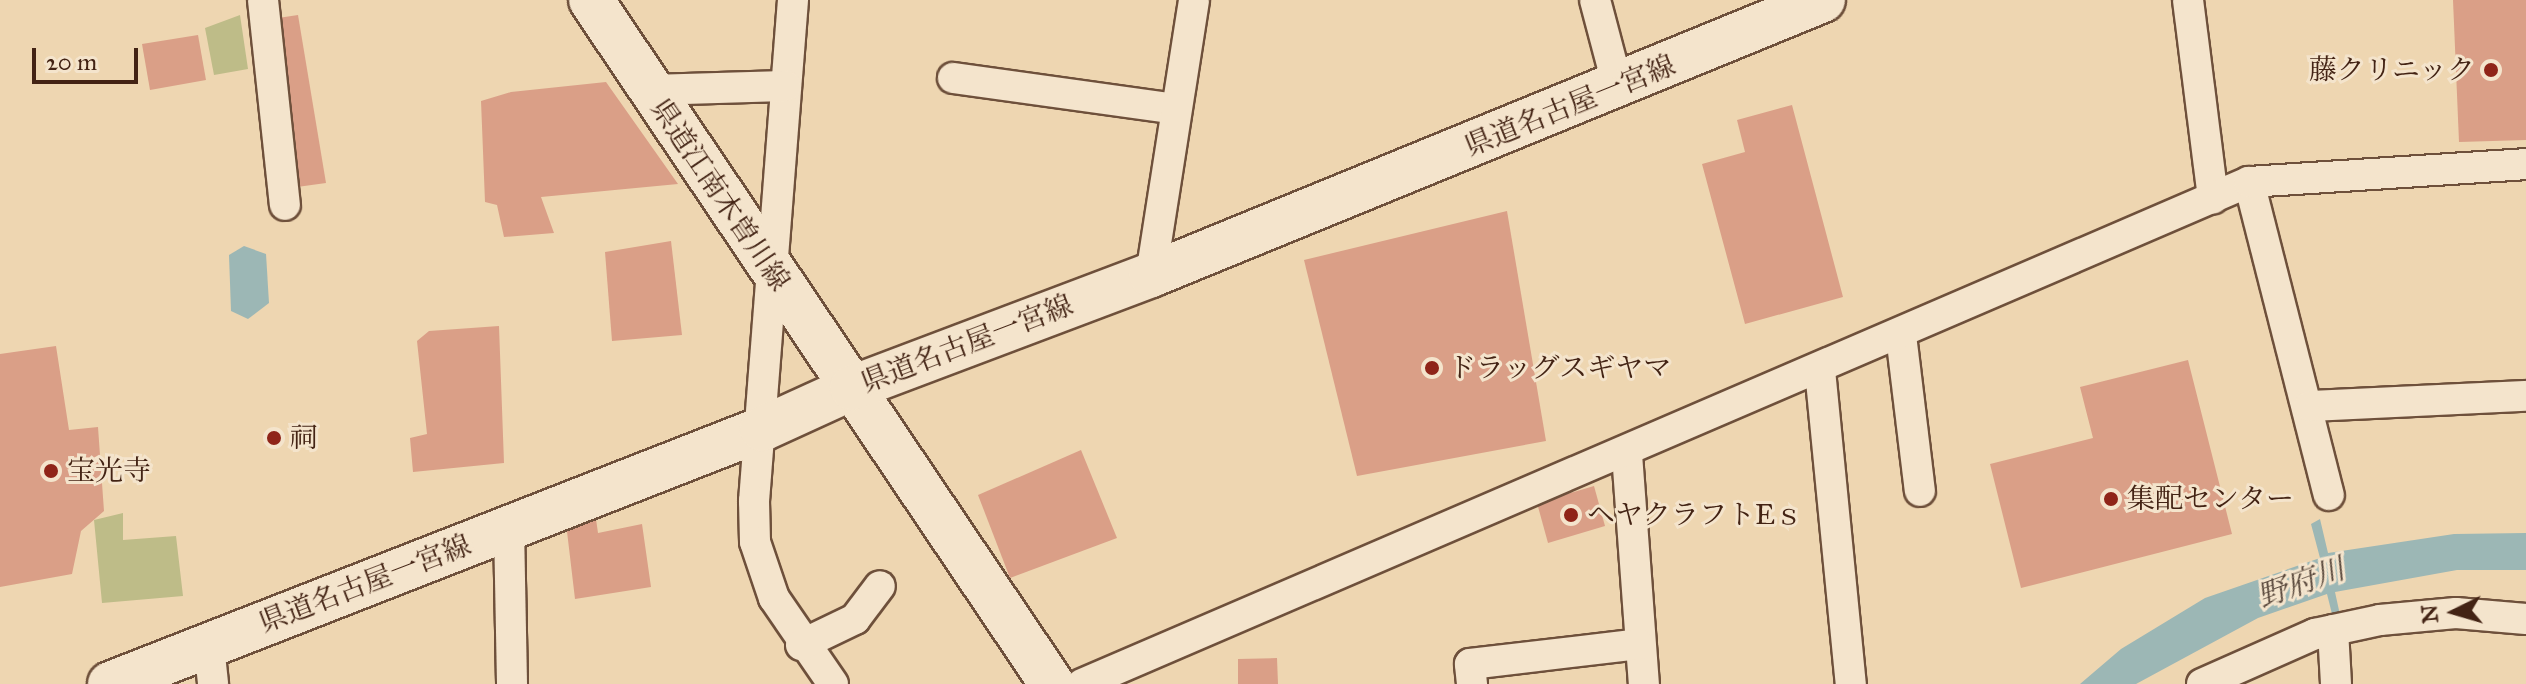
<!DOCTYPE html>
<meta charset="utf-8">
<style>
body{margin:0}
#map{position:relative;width:2526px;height:684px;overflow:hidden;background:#eed6b1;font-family:"IM FELL Great Primer","Noto Serif JP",serif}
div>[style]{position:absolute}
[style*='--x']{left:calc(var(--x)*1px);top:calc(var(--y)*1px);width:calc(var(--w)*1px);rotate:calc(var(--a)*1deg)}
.green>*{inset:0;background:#bebc88}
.water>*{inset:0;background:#9cb7b5}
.building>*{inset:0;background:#da9f87}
.roads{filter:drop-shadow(2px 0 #6e503b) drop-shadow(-2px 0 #6e503b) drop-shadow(0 2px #6e503b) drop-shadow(0 -2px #6e503b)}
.street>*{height:30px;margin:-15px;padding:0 15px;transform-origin:15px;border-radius:15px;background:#f4e4cc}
.secondary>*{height:44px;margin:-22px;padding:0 22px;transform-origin:22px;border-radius:22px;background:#f4e4cc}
.dots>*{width:22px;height:22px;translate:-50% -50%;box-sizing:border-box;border:4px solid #f4e4cc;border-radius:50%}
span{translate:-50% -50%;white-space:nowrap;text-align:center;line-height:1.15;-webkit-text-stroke:6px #f4e4cc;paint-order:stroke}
.poi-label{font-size:28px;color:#432314}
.right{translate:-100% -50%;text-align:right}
.left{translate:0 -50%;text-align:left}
.street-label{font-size:28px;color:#432314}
.water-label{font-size:30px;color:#59483c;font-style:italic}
.north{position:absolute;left:2414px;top:572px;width:80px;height:80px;-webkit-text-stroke:6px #f4e4cc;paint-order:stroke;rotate:265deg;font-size:22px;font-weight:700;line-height:32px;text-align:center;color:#432314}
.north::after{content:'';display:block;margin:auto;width:28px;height:36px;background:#432314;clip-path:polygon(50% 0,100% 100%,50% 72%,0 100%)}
.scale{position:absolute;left:32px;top:48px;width:106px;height:36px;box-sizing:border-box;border:4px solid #432314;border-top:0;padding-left:10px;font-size:24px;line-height:28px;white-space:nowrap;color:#432314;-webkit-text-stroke:6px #f4e4cc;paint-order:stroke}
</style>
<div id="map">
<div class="green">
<i style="clip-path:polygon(240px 15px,248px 69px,214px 75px,205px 28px)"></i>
<i style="clip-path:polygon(123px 513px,123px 540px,176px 536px,183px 596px,102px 603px,94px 520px)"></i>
</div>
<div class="water">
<i style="clip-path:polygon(244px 246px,266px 254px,269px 303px,248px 319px,231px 311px,229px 255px)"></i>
<i style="clip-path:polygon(2320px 519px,2328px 553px,2454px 534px,2526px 533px,2526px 570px,2457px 570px,2335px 592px,2342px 624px,2335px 626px,2327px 594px,2258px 618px,2136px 684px,2080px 684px,2121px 649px,2205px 598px,2320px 558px,2311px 524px)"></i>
</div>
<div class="building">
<i style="clip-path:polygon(2453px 0,2526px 0,2526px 140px,2459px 142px)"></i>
<i style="clip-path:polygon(298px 15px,326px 183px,297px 187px,265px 20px)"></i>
<i style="clip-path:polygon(198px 35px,206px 80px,150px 90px,142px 44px)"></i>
<i style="clip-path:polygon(606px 82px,678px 184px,541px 197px,554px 233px,504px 237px,497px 205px,485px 202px,481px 101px,511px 92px)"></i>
<i style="clip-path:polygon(1792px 105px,1843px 297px,1745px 324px,1702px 164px,1745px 152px,1737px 120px)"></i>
<i style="clip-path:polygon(1507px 211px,1546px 441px,1357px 476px,1304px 260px)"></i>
<i style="clip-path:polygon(671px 241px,682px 335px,612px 341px,605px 252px)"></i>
<i style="clip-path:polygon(499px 326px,504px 463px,413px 472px,410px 438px,427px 434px,417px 341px,429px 331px)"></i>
<i style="clip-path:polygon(56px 346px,69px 430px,98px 427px,104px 511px,81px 531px,72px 574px,0 587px,0 354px)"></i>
<i style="clip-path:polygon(2188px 360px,2232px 534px,2021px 588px,1990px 464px,2093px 438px,2080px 387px)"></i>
<i style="clip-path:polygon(1081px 450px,1117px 538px,1010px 578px,978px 495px)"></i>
<i style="clip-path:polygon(1594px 486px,1605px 526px,1548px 543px,1537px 503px)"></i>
<i style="clip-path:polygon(596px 519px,598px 533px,642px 524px,651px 587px,575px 599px,566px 523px)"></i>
<i style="clip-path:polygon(1277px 658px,1278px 684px,1238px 684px,1238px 659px)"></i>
</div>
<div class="roads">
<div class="street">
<i style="--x:263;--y:0;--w:206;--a:83.9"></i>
<i style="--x:793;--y:0;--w:503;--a:94.45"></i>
<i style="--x:754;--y:501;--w:41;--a:88.6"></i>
<i style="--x:755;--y:542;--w:59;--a:71.3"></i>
<i style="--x:774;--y:598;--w:104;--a:55.5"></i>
<i style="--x:1595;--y:0;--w:90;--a:75.2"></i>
<i style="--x:2188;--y:0;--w:200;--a:82.8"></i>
<i style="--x:953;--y:78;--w:225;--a:7.9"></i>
<i style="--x:649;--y:90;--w:137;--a:-1.7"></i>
<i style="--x:2249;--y:182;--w:323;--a:75.7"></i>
<i style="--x:1151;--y:275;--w:278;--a:-81.1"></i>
<i style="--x:1901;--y:335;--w:157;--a:83.1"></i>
<i style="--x:1820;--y:370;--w:316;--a:84.4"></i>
<i style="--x:2310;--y:406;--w:216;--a:-2.7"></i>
<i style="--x:1627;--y:454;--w:231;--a:85.8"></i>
<i style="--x:509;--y:527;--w:157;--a:88.9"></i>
<i style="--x:2333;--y:630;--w:54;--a:86.8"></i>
<i style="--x:209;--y:645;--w:39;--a:84"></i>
<i style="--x:801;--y:645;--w:60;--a:-25.7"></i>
<i style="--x:855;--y:619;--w:41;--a:-52.9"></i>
<i style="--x:1082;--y:684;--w:1270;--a:-23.28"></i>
<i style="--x:2249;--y:182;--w:278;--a:-3.7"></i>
<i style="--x:1472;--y:684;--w:20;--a:-96"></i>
<i style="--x:1470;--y:664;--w:170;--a:-6.7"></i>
<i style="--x:2202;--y:684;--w:124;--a:-23.9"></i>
<i style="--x:2315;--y:634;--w:66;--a:-12.2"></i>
<i style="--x:2380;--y:620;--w:76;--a:-5.3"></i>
<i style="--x:2456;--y:613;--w:70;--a:4.9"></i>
</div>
<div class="secondary">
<i style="--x:591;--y:0;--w:825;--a:56.02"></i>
<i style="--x:110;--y:684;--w:700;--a:-21.36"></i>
<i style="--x:762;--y:429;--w:99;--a:-24.5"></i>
<i style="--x:852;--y:388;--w:320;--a:-20.7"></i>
<i style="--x:1151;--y:275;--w:726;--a:-22.26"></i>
</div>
</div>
<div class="dots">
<i style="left:2491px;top:70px;background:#8f2418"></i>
<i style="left:1432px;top:368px;background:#8f2418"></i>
<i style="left:274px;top:438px;background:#8f2418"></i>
<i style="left:51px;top:471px;background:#8f2418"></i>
<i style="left:2111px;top:499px;background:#8f2418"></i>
<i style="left:1571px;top:515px;background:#8f2418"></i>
</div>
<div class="poi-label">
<span class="right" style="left:2475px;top:70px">藤クリニック</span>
<span class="left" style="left:1448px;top:368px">ドラッグスギヤマ</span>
<span class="left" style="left:290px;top:438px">祠</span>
<span class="left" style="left:67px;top:471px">宝光寺</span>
<span class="left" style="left:2127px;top:499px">集配センター</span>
<span class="left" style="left:1587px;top:515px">ヘヤクラフトEｓ</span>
</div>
<div class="street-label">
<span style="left:1570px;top:106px;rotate:-22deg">県道名古屋一宮線</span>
<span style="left:720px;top:195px;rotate:56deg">県道江南木曽川線</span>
<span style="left:967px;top:344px;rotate:-21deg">県道名古屋一宮線</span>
<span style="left:365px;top:584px;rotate:-21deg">県道名古屋一宮線</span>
</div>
<div class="water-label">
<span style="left:2301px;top:583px;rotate:-20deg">野府川</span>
</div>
<div class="north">N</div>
<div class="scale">20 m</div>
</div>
